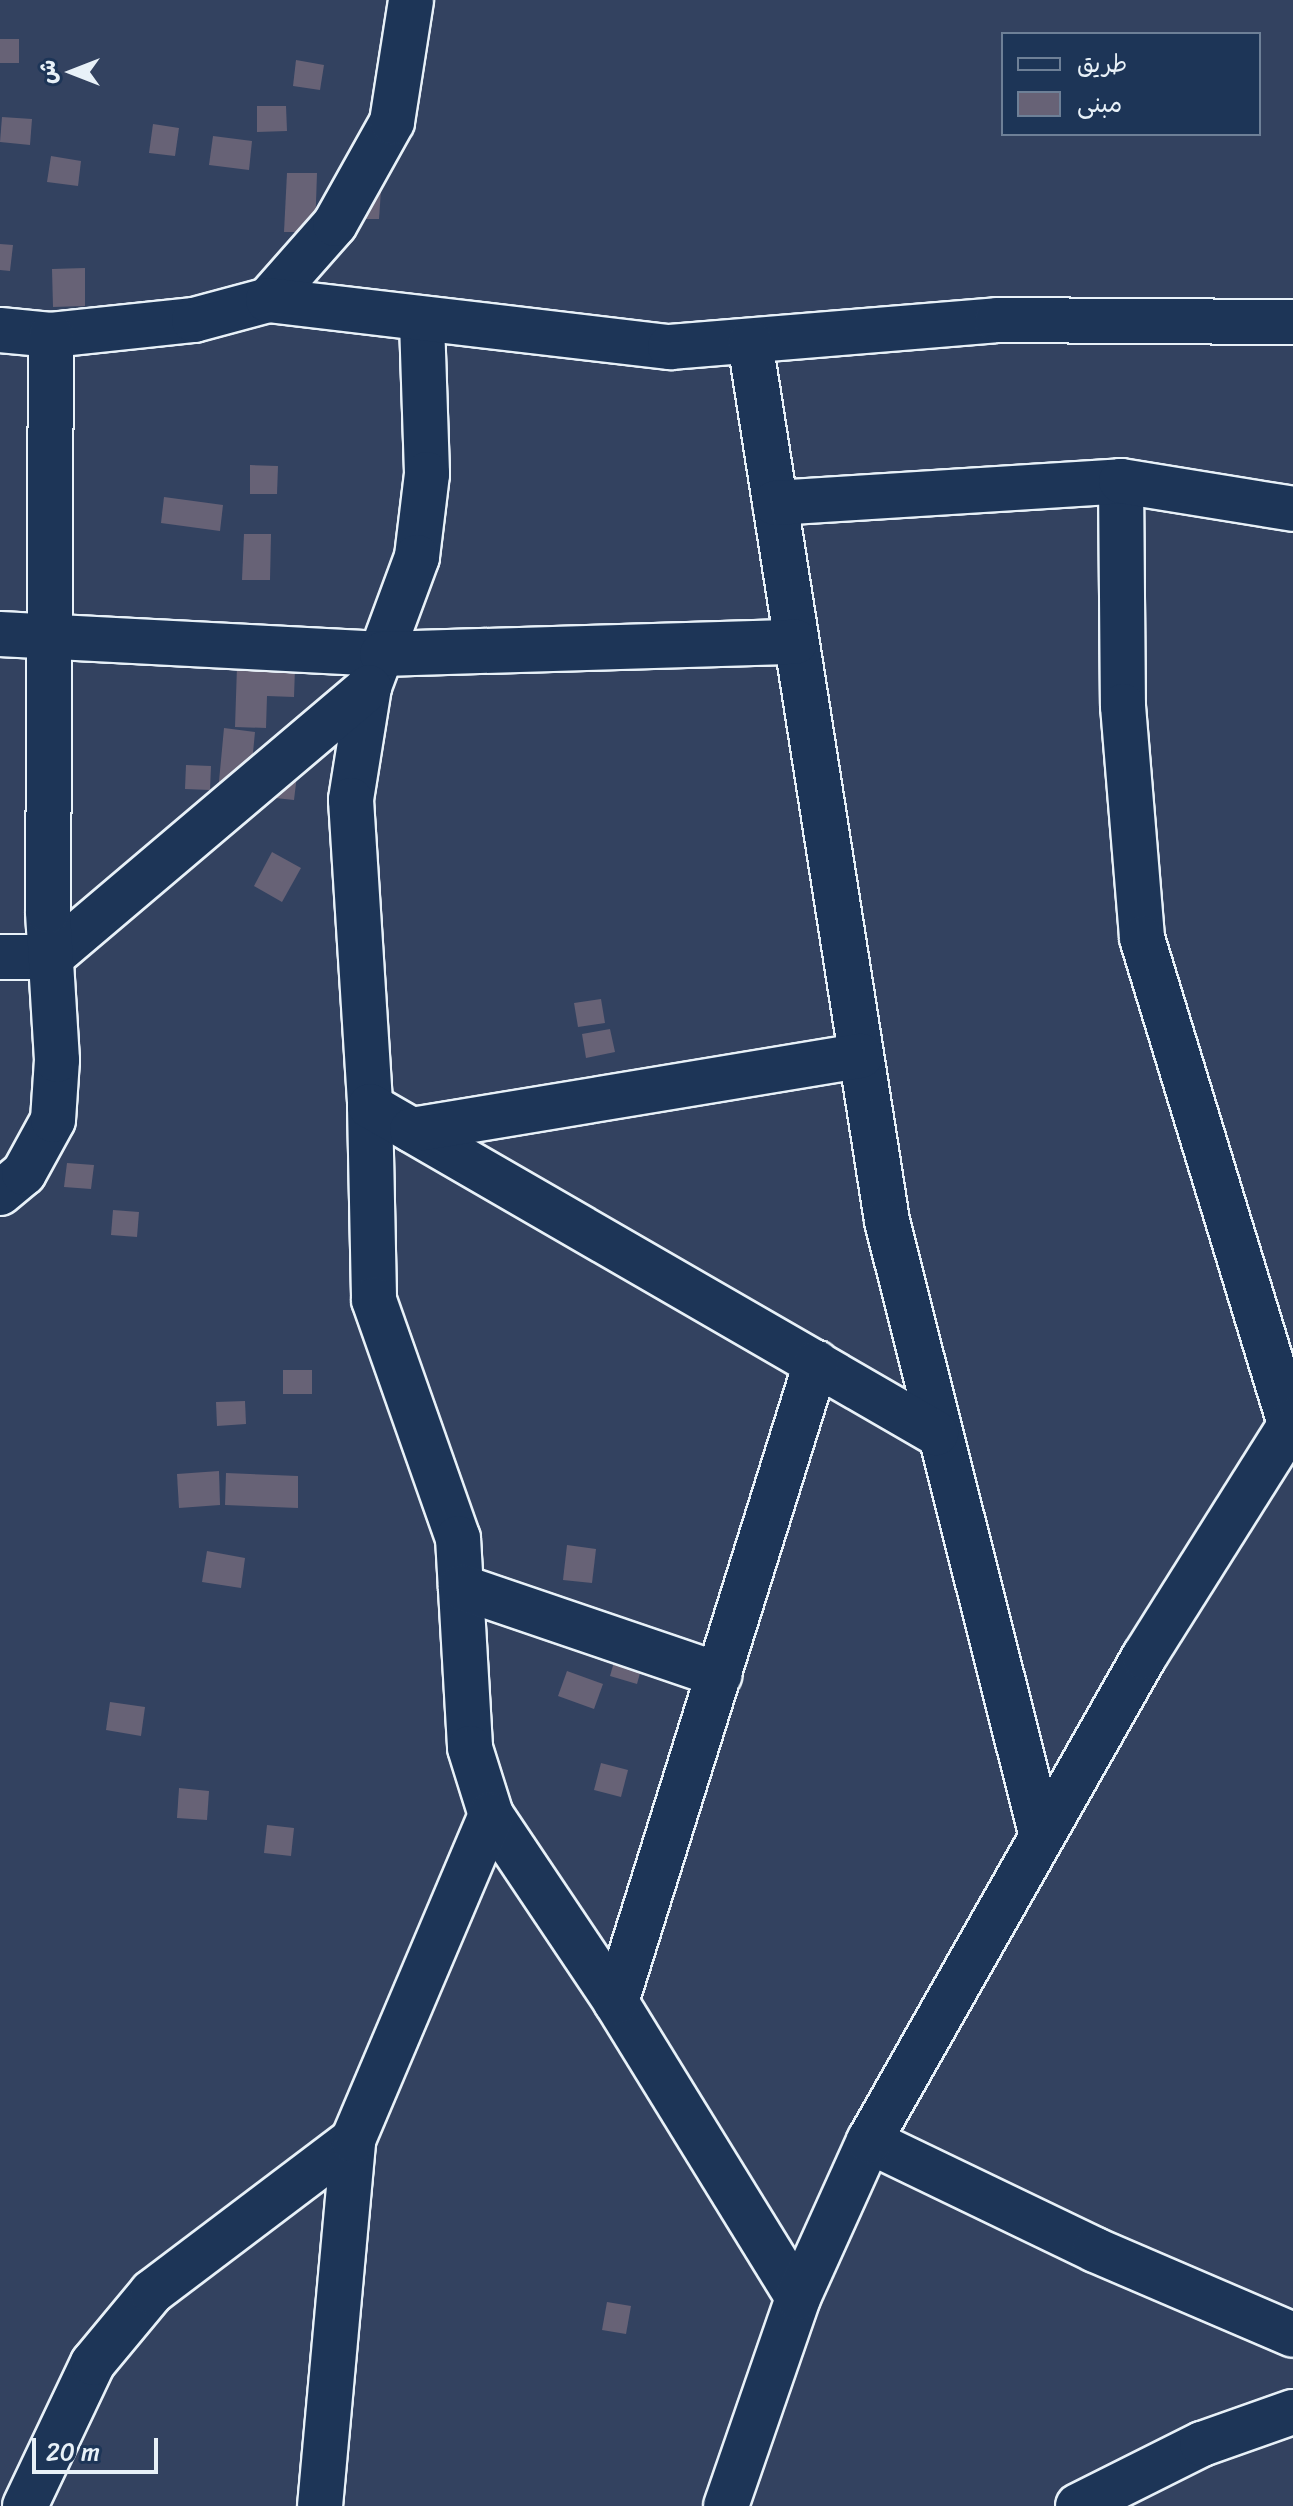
<!DOCTYPE html>
<meta charset="utf-8">
<style>
body{margin:0}
#map{position:relative;width:1293px;height:2506px;overflow:hidden;background:#334260;font-family:Sriracha,"Playpen Sans Arabic",sans-serif}
div>[style]{position:absolute}
[style*='--x']{left:calc(var(--x)*1px);top:calc(var(--y)*1px);width:calc(var(--w)*1px);rotate:calc(var(--a)*1deg)}
.building>*{inset:0;background:#676276}
.roads{filter:drop-shadow(2px 0 #e8f1f8) drop-shadow(-2px 0 #e8f1f8) drop-shadow(0 2px #e8f1f8) drop-shadow(0 -2px #e8f1f8)}
.minor>*{height:44px;margin:-22px;padding:0 22px;transform-origin:22px;border-radius:22px;background:#1d3557}
span{translate:-50% -50%;white-space:nowrap;text-align:center;line-height:1.15;-webkit-text-stroke:7px #1d3557;paint-order:stroke}
.legend{position:absolute;left:1001px;top:32px;width:260px;height:104px;box-sizing:border-box;background:#1d3557;border:2px solid #6e8097;margin:0;padding:10px 14px;list-style:none;font-size:24px;color:#e8f1f8}
.legend li{display:flex;align-items:center;gap:16px;height:40px}
.legend b{width:40px;border:2px solid #6e8097}
.north{position:absolute;left:32px;top:32px;width:80px;height:80px;-webkit-text-stroke:6px #1d3557;paint-order:stroke;rotate:270deg;font-size:22px;font-weight:700;line-height:32px;text-align:center;color:#e8f1f8}
.north::after{content:'';display:block;margin:auto;width:28px;height:36px;background:#e8f1f8;clip-path:polygon(50% 0,100% 100%,50% 72%,0 100%)}
.scale{position:absolute;left:32px;top:2438px;width:126px;height:36px;box-sizing:border-box;border:4px solid #e8f1f8;border-top:0;padding-left:10px;font-size:24px;line-height:28px;white-space:nowrap;color:#e8f1f8;-webkit-text-stroke:6px #1d3557;paint-order:stroke}
</style>
<div id="map">
<div class="building">
<i style="clip-path:polygon(0 39px,19px 39px,19px 63px,0 63px)"></i>
<i style="clip-path:polygon(296px 60px,324px 65px,320px 90px,293px 86px)"></i>
<i style="clip-path:polygon(257px 106px,286px 106px,287px 131px,257px 132px)"></i>
<i style="clip-path:polygon(2px 117px,32px 119px,30px 145px,0 142px)"></i>
<i style="clip-path:polygon(153px 124px,179px 128px,175px 156px,149px 153px)"></i>
<i style="clip-path:polygon(213px 136px,252px 141px,249px 170px,209px 165px)"></i>
<i style="clip-path:polygon(51px 156px,81px 161px,78px 186px,47px 182px)"></i>
<i style="clip-path:polygon(287px 173px,317px 173px,315px 232px,284px 232px)"></i>
<i style="clip-path:polygon(358px 189px,381px 190px,379px 219px,358px 219px)"></i>
<i style="clip-path:polygon(0 244px,13px 245px,10px 271px,0 270px)"></i>
<i style="clip-path:polygon(85px 268px,85px 306px,53px 307px,52px 269px)"></i>
<i style="clip-path:polygon(250px 465px,278px 466px,277px 494px,250px 494px)"></i>
<i style="clip-path:polygon(164px 497px,223px 505px,220px 531px,161px 523px)"></i>
<i style="clip-path:polygon(244px 534px,271px 534px,270px 580px,242px 580px)"></i>
<i style="clip-path:polygon(237px 666px,295px 668px,294px 697px,267px 696px,266px 728px,235px 727px)"></i>
<i style="clip-path:polygon(224px 728px,255px 732px,252px 763px,298px 767px,294px 800px,218px 792px)"></i>
<i style="clip-path:polygon(186px 765px,211px 766px,210px 790px,185px 789px)"></i>
<i style="clip-path:polygon(272px 852px,301px 868px,282px 902px,254px 886px)"></i>
<i style="clip-path:polygon(601px 999px,605px 1023px,578px 1027px,574px 1003px)"></i>
<i style="clip-path:polygon(610px 1029px,615px 1052px,586px 1058px,582px 1034px)"></i>
<i style="clip-path:polygon(67px 1163px,94px 1165px,91px 1189px,64px 1187px)"></i>
<i style="clip-path:polygon(113px 1210px,139px 1212px,137px 1237px,111px 1235px)"></i>
<i style="clip-path:polygon(283px 1370px,312px 1370px,312px 1394px,283px 1394px)"></i>
<i style="clip-path:polygon(245px 1401px,246px 1424px,217px 1426px,216px 1402px)"></i>
<i style="clip-path:polygon(219px 1471px,220px 1505px,179px 1508px,177px 1474px)"></i>
<i style="clip-path:polygon(226px 1473px,298px 1476px,298px 1508px,225px 1505px)"></i>
<i style="clip-path:polygon(567px 1545px,596px 1549px,592px 1583px,563px 1580px)"></i>
<i style="clip-path:polygon(207px 1551px,245px 1558px,241px 1588px,202px 1582px)"></i>
<i style="clip-path:polygon(620px 1641px,647px 1648px,637px 1684px,610px 1676px)"></i>
<i style="clip-path:polygon(567px 1671px,603px 1684px,594px 1709px,558px 1696px)"></i>
<i style="clip-path:polygon(110px 1702px,145px 1707px,141px 1736px,106px 1730px)"></i>
<i style="clip-path:polygon(601px 1763px,628px 1770px,621px 1797px,594px 1790px)"></i>
<i style="clip-path:polygon(179px 1788px,209px 1791px,207px 1820px,177px 1818px)"></i>
<i style="clip-path:polygon(267px 1825px,294px 1828px,291px 1856px,264px 1853px)"></i>
<i style="clip-path:polygon(607px 2302px,631px 2306px,626px 2334px,602px 2330px)"></i>
</div>
<div class="roads">
<div class="minor">
<i style="--x:268;--y:300;--w:101;--a:-48.6"></i>
<i style="--x:335;--y:224;--w:117;--a:-60.8"></i>
<i style="--x:392;--y:122;--w:123;--a:-81.1"></i>
<i style="--x:422;--y:322;--w:152;--a:88.1"></i>
<i style="--x:427;--y:474;--w:84;--a:96.9"></i>
<i style="--x:417;--y:557;--w:139;--a:110.3"></i>
<i style="--x:369;--y:687;--w:114;--a:99.1"></i>
<i style="--x:351;--y:800;--w:307;--a:86.4"></i>
<i style="--x:370;--y:1106;--w:194;--a:88.8"></i>
<i style="--x:374;--y:1300;--w:252;--a:70.6"></i>
<i style="--x:458;--y:1538;--w:210;--a:86.7"></i>
<i style="--x:470;--y:1748;--w:70;--a:72.6"></i>
<i style="--x:491;--y:1815;--w:225;--a:56.2"></i>
<i style="--x:616;--y:2002;--w:347;--a:58.4"></i>
<i style="--x:0;--y:330;--w:51;--a:5.6"></i>
<i style="--x:51;--y:335;--w:144;--a:-6"></i>
<i style="--x:194;--y:320;--w:77;--a:-15.1"></i>
<i style="--x:268;--y:300;--w:405;--a:6.7"></i>
<i style="--x:670;--y:347;--w:328;--a:-4.7"></i>
<i style="--x:997;--y:320;--w:296;--a:0.4"></i>
<i style="--x:750;--y:342;--w:890;--a:81.14"></i>
<i style="--x:887;--y:1221;--w:631;--a:75.88"></i>
<i style="--x:1121;--y:481;--w:225;--a:89.5"></i>
<i style="--x:1123;--y:706;--w:233;--a:85.3"></i>
<i style="--x:1142;--y:938;--w:508;--a:73.06"></i>
<i style="--x:775;--y:503;--w:347;--a:-3.6"></i>
<i style="--x:1121;--y:481;--w:174;--a:9.2"></i>
<i style="--x:0;--y:634;--w:383;--a:3"></i>
<i style="--x:382;--y:654;--w:414;--a:-1.7"></i>
<i style="--x:0;--y:957;--w:51;--a:0"></i>
<i style="--x:51;--y:957;--w:417;--a:-40.3"></i>
<i style="--x:370;--y:1106;--w:654;--a:30.02"></i>
<i style="--x:412;--y:1130;--w:455;--a:-9.4"></i>
<i style="--x:0;--y:1193;--w:31;--a:-40"></i>
<i style="--x:24;--y:1173;--w:60;--a:-61.3"></i>
<i style="--x:53;--y:1120;--w:60;--a:-86.2"></i>
<i style="--x:57;--y:1060;--w:149;--a:-93.5"></i>
<i style="--x:48;--y:911;--w:576;--a:-89.7"></i>
<i style="--x:461;--y:1587;--w:273;--a:18.8"></i>
<i style="--x:616;--y:2002;--w:670;--a:-72.62"></i>
<i style="--x:869;--y:2141;--w:251;--a:25.7"></i>
<i style="--x:1095;--y:2250;--w:215;--a:23.2"></i>
<i style="--x:25;--y:2506;--w:158;--a:-64.6"></i>
<i style="--x:93;--y:2363;--w:92;--a:-50.3"></i>
<i style="--x:152;--y:2292;--w:252;--a:-37.1"></i>
<i style="--x:320;--y:2506;--w:367;--a:-84.8"></i>
<i style="--x:353;--y:2140;--w:353;--a:-67"></i>
<i style="--x:726;--y:2506;--w:220;--a:-70.9"></i>
<i style="--x:798;--y:2298;--w:172;--a:-65.7"></i>
<i style="--x:869;--y:2141;--w:557;--a:-60.4"></i>
<i style="--x:1144;--y:1657;--w:280;--a:-57.8"></i>
<i style="--x:1078;--y:2506;--w:139;--a:-26.6"></i>
<i style="--x:1202;--y:2444;--w:96;--a:-19.4"></i>
</div>
</div>
<ul class="legend">
<li><b style="height:10px;background:#1d3557"></b>طريق</li>
<li><b style="height:22px;background:#676276"></b>مبنى</li>
</ul>
<div class="north">ش</div>
<div class="scale">20 m</div>
</div>
